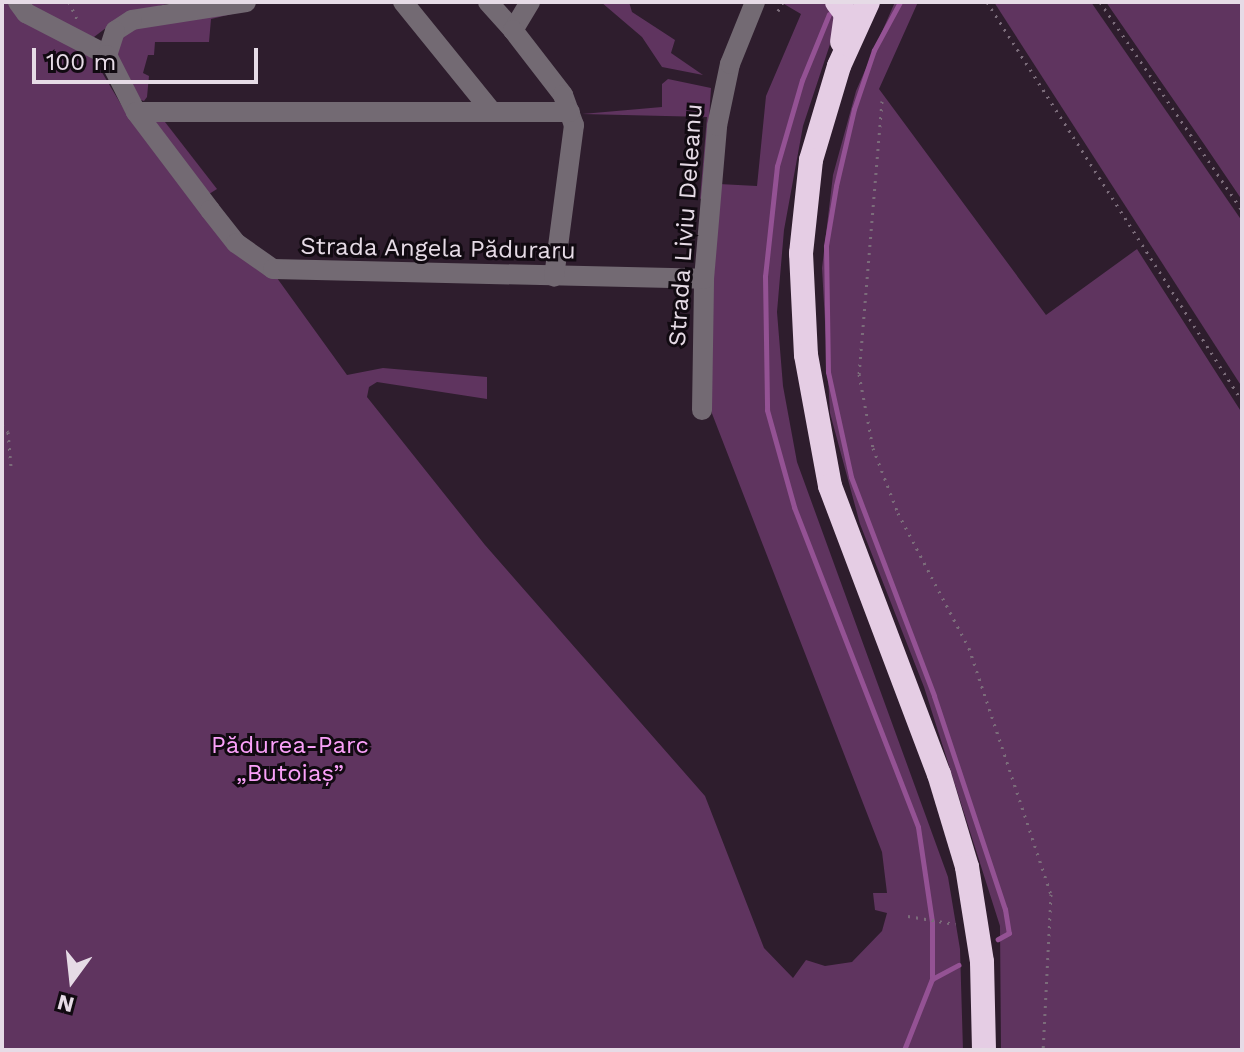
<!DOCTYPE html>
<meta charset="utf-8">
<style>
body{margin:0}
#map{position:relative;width:1244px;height:1052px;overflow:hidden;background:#2e1d2d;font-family:"Work Sans",sans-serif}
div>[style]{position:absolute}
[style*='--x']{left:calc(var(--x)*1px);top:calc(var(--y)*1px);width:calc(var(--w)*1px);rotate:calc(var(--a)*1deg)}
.green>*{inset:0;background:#5f345f}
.stream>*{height:5px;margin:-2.5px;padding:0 2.5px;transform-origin:2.5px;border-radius:2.5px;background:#945294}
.path>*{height:3px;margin-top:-1.5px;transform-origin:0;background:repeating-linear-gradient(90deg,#7b6c7a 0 2px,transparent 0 8px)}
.minor>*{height:20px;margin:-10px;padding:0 10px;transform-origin:10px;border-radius:10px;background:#736a73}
.highway>*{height:24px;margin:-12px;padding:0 12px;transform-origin:12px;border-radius:12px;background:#e5cde4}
span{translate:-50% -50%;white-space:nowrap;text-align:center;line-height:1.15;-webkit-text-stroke:6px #110a11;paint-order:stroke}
.street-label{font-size:24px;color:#e6dbe6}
.park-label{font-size:24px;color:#fba1fa}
.frame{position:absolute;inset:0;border:4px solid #e6dbe6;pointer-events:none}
.north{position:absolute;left:32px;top:940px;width:80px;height:80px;-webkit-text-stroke:6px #110a11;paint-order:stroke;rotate:195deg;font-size:22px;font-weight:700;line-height:32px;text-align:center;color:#e6dbe6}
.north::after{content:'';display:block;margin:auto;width:28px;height:36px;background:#e6dbe6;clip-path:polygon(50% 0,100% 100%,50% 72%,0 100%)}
.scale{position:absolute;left:32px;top:48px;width:226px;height:36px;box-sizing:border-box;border:4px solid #e6dbe6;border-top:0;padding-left:10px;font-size:24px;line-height:28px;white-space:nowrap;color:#e6dbe6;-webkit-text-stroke:6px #110a11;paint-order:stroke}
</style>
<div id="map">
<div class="green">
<i style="clip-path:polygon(2px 2px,175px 2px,123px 15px,94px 37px,88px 49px,128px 116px,277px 278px,347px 375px,383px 368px,487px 377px,487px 399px,377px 382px,369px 387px,367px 397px,485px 545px,705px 796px,764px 948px,793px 978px,806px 960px,825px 966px,852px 962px,882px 931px,887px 913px,875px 910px,873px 893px,887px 893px,882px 852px,711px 411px,711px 326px,719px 184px,757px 186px,766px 96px,801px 14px,784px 4px,825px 2px,833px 8px,838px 20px,803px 126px,784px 230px,777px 312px,783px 386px,797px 462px,948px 877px,960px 949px,963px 1050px,2px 1050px)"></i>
<i style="clip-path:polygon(601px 2px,629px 2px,632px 12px,675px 40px,671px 53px,703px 75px,662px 67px,642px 37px)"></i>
<i style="clip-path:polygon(895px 2px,918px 2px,879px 89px,1046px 315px,1137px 249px,1242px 413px,1242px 1050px,1001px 1050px,1000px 926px,924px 687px,860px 524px,830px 413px,822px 268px,833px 175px,856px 91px)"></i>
<i style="clip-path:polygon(994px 2px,1091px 2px,1242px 221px,1242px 387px)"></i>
<i style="clip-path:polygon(1106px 2px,1242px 2px,1242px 200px,1204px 144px)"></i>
<i style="clip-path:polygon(249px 10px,211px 19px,209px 42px,155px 42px,154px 55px,148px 55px,143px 73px,149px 76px,147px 97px,144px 101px,135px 98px,114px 59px,121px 38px,133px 27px)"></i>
<i style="clip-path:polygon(668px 79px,711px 88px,704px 197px,700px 199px,707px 117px,582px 114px,662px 107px,662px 84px)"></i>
<i style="clip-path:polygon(155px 120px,165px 122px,217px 189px,209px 194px,156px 129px)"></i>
</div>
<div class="stream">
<i style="--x:900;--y:2;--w:55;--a:118.4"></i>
<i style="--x:874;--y:50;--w:62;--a:108.7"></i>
<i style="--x:854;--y:109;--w:79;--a:103.2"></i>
<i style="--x:836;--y:186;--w:61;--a:99.5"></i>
<i style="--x:826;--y:246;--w:126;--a:89.1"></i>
<i style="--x:828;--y:372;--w:107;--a:77.6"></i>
<i style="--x:851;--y:477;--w:234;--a:69.2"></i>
<i style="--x:934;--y:696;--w:225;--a:71.6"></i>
<i style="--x:1005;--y:909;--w:24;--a:81"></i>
<i style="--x:1009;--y:933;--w:13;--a:151"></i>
<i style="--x:829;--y:14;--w:71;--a:112.2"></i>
<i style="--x:802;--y:80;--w:90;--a:106.2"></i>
<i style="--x:777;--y:166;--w:111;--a:96.2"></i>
<i style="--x:765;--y:276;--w:134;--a:89.1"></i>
<i style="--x:767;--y:410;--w:101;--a:74.4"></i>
<i style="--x:794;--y:507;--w:343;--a:68.8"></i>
<i style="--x:918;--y:827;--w:96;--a:81.6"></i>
<i style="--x:932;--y:922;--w:57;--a:90"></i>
<i style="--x:904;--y:1050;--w:76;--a:-68.5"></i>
<i style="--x:932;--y:979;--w:30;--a:-28"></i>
</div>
<div class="path">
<i style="--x:69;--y:2;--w:19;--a:65"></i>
<i style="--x:987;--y:2;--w:473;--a:57.4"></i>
<i style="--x:1100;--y:2;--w:252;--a:55.7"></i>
<i style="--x:778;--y:11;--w:10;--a:-61"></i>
<i style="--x:882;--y:101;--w:274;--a:94.8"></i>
<i style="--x:859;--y:374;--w:75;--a:79.3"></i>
<i style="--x:873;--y:448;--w:70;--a:69"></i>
<i style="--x:898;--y:513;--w:153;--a:62.3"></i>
<i style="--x:969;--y:648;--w:259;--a:71.6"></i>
<i style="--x:1051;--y:894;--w:156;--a:92.9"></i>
<i style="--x:2;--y:425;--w:9;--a:49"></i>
<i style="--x:8;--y:432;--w:34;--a:85"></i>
<i style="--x:908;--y:916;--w:48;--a:9.7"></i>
</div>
<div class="minor">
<i style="--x:18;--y:2;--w:14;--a:54"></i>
<i style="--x:26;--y:13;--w:91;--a:27.4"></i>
<i style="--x:246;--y:2;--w:115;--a:171"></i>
<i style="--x:132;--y:20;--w:20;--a:147"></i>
<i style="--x:115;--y:31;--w:25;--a:108"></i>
<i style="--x:107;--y:55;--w:64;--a:63"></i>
<i style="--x:136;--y:112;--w:123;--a:52.9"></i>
<i style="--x:210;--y:210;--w:42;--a:51.8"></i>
<i style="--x:236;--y:243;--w:45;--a:35.1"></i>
<i style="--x:273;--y:269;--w:431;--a:1.3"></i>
<i style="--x:403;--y:2;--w:141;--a:51"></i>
<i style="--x:488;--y:2;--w:38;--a:48"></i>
<i style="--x:530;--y:2;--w:33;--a:121"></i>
<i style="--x:513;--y:30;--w:82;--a:52.4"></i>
<i style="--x:563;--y:95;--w:32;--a:70"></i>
<i style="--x:574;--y:125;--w:153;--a:97.5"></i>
<i style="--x:136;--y:112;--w:434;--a:0"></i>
<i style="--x:702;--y:410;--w:131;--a:-89.1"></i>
<i style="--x:704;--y:279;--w:154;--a:-85.1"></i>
<i style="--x:717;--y:126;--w:63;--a:-78.2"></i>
<i style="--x:730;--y:64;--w:67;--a:-68"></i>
</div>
<div class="highway">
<i style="--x:837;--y:2;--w:15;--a:53"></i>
<i style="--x:846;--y:14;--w:28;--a:98"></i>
<i style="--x:868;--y:2;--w:70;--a:114.4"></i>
<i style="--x:839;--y:66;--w:98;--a:106.6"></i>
<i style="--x:811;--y:160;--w:94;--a:96.1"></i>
<i style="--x:801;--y:253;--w:102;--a:87.2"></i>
<i style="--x:806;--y:355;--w:133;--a:79.6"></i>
<i style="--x:830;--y:486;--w:308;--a:69.3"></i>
<i style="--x:939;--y:774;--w:97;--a:73.2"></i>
<i style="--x:967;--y:867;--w:96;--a:81"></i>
<i style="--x:982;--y:962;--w:88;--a:88.7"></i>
</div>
<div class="street-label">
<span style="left:686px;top:225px;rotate:-86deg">Strada Liviu Deleanu</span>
<span style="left:438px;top:249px;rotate:1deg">Strada Angela Păduraru</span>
</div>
<div class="park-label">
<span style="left:290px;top:760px">Pădurea-Parc<br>„Butoiaș”</span>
</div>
<div class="frame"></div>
<div class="north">N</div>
<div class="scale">100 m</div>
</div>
